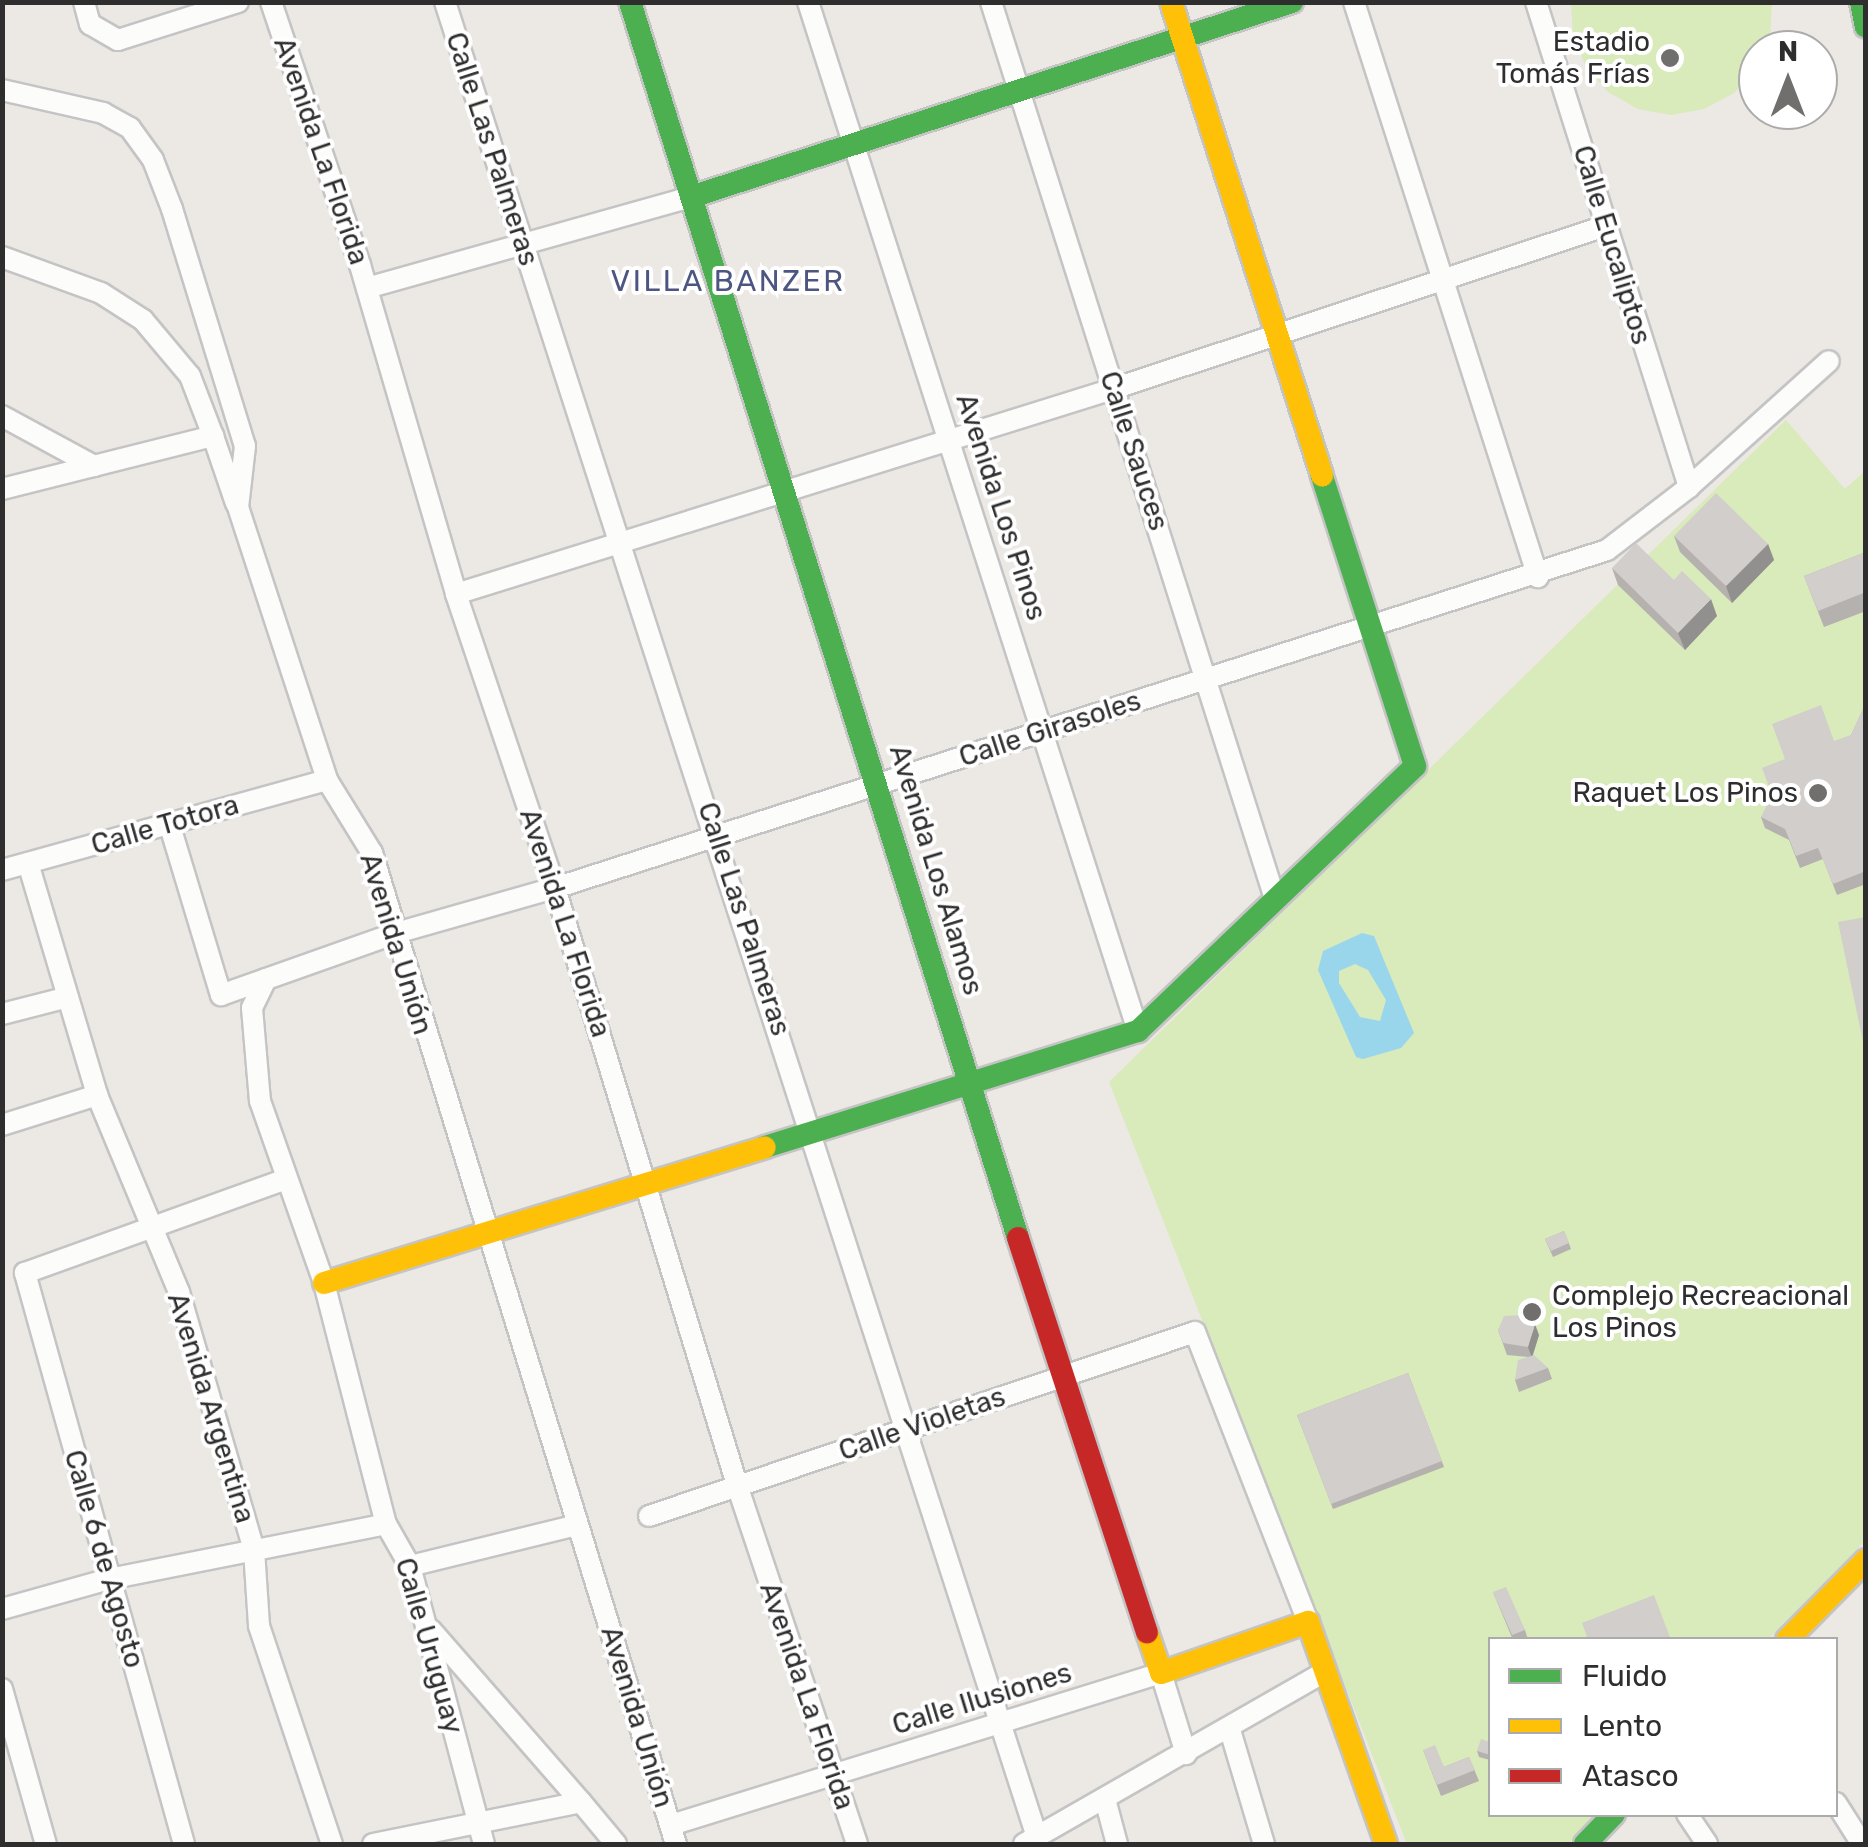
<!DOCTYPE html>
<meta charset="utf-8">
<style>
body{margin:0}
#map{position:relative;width:1868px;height:1847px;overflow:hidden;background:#ece8e4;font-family:Rubik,sans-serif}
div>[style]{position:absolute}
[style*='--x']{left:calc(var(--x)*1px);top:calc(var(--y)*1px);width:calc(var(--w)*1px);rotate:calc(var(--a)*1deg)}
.pitch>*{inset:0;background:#d9eabb}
.water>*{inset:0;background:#99d6ec}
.roads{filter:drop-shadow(2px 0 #c5c4c5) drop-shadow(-2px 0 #c5c4c5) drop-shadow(0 2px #c5c4c5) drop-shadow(0 -2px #c5c4c5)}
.street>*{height:20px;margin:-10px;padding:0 10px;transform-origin:10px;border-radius:10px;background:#fcfcfb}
.fast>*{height:22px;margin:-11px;padding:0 11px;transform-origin:11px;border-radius:11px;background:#4caf50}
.slow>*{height:22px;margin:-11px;padding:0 11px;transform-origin:11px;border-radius:11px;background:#ffc107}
.jam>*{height:22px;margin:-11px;padding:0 11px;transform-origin:11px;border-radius:11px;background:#c62828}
.wall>*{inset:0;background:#b4b1af}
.shaded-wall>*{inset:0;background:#92908e}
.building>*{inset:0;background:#d1cecb}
.dots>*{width:28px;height:28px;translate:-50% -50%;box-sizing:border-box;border:5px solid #fff;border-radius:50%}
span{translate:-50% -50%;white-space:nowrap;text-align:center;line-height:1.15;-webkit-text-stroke:8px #fff;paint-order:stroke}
.poi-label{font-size:28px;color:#2e2e2e}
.right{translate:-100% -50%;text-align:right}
.left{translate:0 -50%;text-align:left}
.street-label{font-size:28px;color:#2e2e2e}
.neighbourhood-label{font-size:30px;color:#4d5680;letter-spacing:2.5px}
.frame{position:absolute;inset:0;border:5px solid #2e2e2e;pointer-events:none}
.legend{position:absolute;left:1488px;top:1637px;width:350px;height:180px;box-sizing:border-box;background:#fff;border:2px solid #ababab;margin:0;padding:12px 18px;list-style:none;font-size:30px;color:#2e2e2e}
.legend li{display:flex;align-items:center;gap:20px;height:50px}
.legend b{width:50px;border:2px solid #ababab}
.north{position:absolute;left:1738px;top:30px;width:100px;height:100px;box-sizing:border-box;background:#fff;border:2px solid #ababab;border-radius:50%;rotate:0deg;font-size:28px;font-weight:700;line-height:40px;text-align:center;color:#2e2e2e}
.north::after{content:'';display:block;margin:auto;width:35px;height:45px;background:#706f6e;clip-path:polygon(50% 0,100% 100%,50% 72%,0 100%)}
</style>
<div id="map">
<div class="pitch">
<i style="clip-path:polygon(1571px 3px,1772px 3px,1770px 38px,1758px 50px,1757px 68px,1734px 93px,1704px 109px,1671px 115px,1638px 109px,1608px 92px,1586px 67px,1573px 36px)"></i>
<i style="clip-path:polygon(1786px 420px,1845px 489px,1865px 471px,1865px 1541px,1769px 1639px,1490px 1640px,1490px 1814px,1597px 1815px,1568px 1844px,1407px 1844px,1109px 1082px)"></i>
</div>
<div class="water">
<i style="clip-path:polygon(evenodd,1362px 933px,1374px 936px,1414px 1033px,1401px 1048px,1363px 1059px,1356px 1057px,1318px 970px,1323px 951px,1362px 933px,1355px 964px,1368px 970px,1386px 1000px,1380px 1021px,1360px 1017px,1339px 983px,1339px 971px,1355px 964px)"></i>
</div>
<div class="roads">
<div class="street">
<i style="--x:84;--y:2;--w:23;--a:75"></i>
<i style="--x:90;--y:24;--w:32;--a:30"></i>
<i style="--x:118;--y:40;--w:126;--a:-17.6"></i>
<i style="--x:271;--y:2;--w:278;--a:71.3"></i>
<i style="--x:360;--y:265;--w:343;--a:73.7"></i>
<i style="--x:456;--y:594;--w:310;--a:71.4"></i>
<i style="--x:555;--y:888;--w:627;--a:73.04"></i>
<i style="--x:738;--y:1488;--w:375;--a:71.5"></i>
<i style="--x:445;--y:2;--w:1928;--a:72.12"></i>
<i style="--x:808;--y:2;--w:1081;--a:72.22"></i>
<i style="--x:991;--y:2;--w:941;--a:72.43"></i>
<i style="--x:1354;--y:2;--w:604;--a:72.26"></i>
<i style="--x:1536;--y:2;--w:509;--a:72.49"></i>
<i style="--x:2;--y:90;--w:104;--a:12.8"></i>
<i style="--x:103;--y:113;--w:31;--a:29"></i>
<i style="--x:130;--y:128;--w:39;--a:54"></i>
<i style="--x:153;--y:160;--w:53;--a:68.8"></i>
<i style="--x:172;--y:209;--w:248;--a:72.9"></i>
<i style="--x:245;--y:446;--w:61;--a:96.5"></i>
<i style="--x:238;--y:507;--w:287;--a:71.9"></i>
<i style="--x:327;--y:780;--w:86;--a:58.3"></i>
<i style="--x:372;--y:853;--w:1037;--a:72.95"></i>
<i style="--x:2;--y:257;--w:105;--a:20"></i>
<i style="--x:101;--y:293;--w:50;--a:32.7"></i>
<i style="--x:143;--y:320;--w:73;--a:50"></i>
<i style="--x:190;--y:376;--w:64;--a:69"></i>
<i style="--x:367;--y:288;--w:337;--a:-15.7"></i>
<i style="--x:2;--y:416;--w:105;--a:28.5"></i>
<i style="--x:2;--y:489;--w:218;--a:-14.1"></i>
<i style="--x:213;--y:436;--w:71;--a:71.1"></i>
<i style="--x:456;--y:594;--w:688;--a:-17.33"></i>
<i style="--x:1113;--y:389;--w:518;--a:-18.33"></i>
<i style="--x:169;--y:823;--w:180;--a:73.2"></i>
<i style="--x:221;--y:995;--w:182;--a:-19.5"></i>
<i style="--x:393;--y:934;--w:168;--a:-15.9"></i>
<i style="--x:555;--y:888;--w:1105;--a:-17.81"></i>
<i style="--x:1607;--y:550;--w:103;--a:-37.5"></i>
<i style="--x:1689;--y:487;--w:188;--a:-42"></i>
<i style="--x:28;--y:863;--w:242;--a:73.4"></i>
<i style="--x:97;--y:1095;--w:213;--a:67.4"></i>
<i style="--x:179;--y:1292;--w:269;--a:73.8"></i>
<i style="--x:254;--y:1550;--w:76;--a:86.2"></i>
<i style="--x:259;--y:1626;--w:230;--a:71.5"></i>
<i style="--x:2;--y:870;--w:337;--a:-15.5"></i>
<i style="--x:266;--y:979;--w:32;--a:116"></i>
<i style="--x:252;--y:1008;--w:93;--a:85.1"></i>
<i style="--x:260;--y:1101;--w:193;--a:70.6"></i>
<i style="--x:324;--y:1283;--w:249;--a:75.6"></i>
<i style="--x:2;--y:1014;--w:68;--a:-14.4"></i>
<i style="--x:2;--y:1125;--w:100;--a:-17.5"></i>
<i style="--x:649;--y:1516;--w:576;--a:-18.62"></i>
<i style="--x:1195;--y:1332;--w:311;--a:68.7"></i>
<i style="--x:410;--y:1566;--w:172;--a:-13.8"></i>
<i style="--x:2;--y:1609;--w:111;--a:-15.7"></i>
<i style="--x:109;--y:1579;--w:282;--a:-11.2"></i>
<i style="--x:386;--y:1524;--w:48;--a:60.3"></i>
<i style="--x:410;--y:1566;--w:288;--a:75.1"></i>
<i style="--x:431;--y:1630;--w:228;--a:48.9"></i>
<i style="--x:2;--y:1689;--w:161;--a:74.2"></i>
<i style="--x:1230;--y:1730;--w:119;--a:73.4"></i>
<i style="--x:1105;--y:1799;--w:47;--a:75.1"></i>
<i style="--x:1836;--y:1803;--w:49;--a:57.6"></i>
<i style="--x:1687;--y:1814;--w:36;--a:56"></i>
<i style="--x:671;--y:1825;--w:513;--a:-17.23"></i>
<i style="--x:1161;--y:1673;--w:85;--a:72.8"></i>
<i style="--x:184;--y:1844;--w:593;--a:-105.56"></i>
<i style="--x:25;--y:1273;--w:274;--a:-19.8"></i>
<i style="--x:373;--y:1844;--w:212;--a:-11.4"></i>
<i style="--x:581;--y:1802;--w:55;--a:50.2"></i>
<i style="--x:1024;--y:1844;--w:348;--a:-29.8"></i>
</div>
<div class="fast">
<i style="--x:630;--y:2;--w:1295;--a:72.57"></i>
<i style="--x:1861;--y:2;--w:25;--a:79"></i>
<i style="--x:691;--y:197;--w:632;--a:-17.98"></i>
<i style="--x:765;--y:1147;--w:391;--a:-17.3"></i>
<i style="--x:1138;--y:1031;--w:383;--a:-43.7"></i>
<i style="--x:1415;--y:766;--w:305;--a:-107.8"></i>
<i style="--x:1585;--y:1844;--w:42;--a:-46"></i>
</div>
<div class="slow">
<i style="--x:1171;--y:2;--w:497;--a:72.3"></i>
<i style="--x:324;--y:1283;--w:461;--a:-17.1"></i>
<i style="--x:1147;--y:1632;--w:43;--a:71.1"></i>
<i style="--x:1161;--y:1673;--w:156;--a:-19.1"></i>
<i style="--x:1308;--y:1622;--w:235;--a:70.6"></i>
<i style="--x:1787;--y:1640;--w:112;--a:-45.4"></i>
</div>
<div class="jam">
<i style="--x:1018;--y:1238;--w:415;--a:71.9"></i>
</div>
</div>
<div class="wall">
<i style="clip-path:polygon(1674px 536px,1768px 544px,1774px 560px,1732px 603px,1680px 552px)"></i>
<i style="clip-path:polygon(1866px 552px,1866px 611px,1824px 627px,1804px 576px)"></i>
<i style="clip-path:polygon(1612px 568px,1717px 616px,1685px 650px,1618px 585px)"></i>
<i style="clip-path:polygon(1866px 703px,1866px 884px,1837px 895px,1823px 859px,1800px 868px,1789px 840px,1765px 828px,1761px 817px,1851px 735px)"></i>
<i style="clip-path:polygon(1564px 1231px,1571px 1249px,1553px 1257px,1545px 1239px)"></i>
<i style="clip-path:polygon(1498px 1330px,1539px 1335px,1532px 1356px,1548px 1368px,1552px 1379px,1519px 1392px,1515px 1380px,1528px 1357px,1507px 1355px)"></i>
<i style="clip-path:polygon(1408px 1373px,1444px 1467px,1333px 1509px,1297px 1415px)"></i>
<i style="clip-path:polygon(1493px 1592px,1525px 1630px,1528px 1640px,1513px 1640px)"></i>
<i style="clip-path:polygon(1490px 1742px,1490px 1760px,1479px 1757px,1477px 1751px)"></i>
<i style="clip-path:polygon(1423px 1750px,1444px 1767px,1469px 1757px,1479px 1781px,1441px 1796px)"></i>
</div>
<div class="shaded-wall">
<i style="clip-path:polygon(1768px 544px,1774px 560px,1732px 603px,1726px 586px)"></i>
<i style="clip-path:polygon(1711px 599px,1717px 616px,1685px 650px,1678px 633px)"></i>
<i style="clip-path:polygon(1535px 1324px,1539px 1335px,1532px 1358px,1528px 1347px)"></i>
</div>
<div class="building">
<i style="clip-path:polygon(1716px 493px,1768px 544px,1726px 586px,1674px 536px)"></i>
<i style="clip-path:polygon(1636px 543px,1674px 580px,1682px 571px,1711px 599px,1678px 633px,1612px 568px)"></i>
<i style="clip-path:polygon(1866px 552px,1866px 592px,1818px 611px,1804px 576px)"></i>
<i style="clip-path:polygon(1866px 703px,1866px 871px,1833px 884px,1818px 848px,1796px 856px,1785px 829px,1761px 817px,1772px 795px,1762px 768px,1785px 759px,1772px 724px,1821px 705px,1834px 741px,1851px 735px)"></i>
<i style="clip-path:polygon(1866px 917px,1866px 1056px,1838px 922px)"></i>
<i style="clip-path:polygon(1564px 1231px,1569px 1243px,1551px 1251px,1545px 1239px)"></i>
<i style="clip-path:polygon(1527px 1315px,1535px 1324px,1528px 1347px,1503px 1343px,1498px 1330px,1504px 1316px)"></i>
<i style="clip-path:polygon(1534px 1355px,1548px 1368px,1515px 1380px,1518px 1360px)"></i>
<i style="clip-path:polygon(1408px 1373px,1442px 1461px,1331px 1504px,1297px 1415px)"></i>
<i style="clip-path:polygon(1506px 1587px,1525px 1630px,1512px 1635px,1493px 1592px)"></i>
<i style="clip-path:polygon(1654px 1595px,1671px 1640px,1588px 1640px,1582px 1623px)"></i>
<i style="clip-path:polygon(1481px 1739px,1490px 1742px,1490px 1755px,1477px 1751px)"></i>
<i style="clip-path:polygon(1435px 1745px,1444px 1767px,1469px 1757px,1475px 1770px,1437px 1785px,1423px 1750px)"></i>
</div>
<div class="dots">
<i style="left:1670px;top:58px;background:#706f6e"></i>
<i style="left:1818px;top:793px;background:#706f6e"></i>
<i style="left:1532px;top:1312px;background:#706f6e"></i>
</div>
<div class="poi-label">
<span class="right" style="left:1650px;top:58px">Estadio<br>Tomás Frías</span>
<span class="right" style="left:1798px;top:793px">Raquet Los Pinos</span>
<span class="left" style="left:1552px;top:1312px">Complejo Recreacional<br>Los Pinos</span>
</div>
<div class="street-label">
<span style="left:492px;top:149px;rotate:72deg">Calle Las Palmeras</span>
<span style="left:321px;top:151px;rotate:71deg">Avenida La Florida</span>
<span style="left:1612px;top:245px;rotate:73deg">Calle Eucaliptos</span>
<span style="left:1134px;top:451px;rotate:72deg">Calle Sauces</span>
<span style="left:1001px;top:507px;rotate:72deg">Avenida Los Pinos</span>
<span style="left:1050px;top:729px;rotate:-18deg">Calle Girasoles</span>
<span style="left:165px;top:825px;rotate:-16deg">Calle Totora</span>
<span style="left:936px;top:870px;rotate:73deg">Avenida Los Alamos</span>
<span style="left:744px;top:919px;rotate:72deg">Calle Las Palmeras</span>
<span style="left:565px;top:923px;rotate:72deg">Avenida La Florida</span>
<span style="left:396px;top:944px;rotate:73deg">Avenida Unión</span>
<span style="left:211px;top:1408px;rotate:73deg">Avenida Argentina</span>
<span style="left:922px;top:1424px;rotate:-19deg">Calle Violetas</span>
<span style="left:104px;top:1559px;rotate:74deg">Calle 6 de Agosto</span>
<span style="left:429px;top:1646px;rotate:74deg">Calle Uruguay</span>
<span style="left:807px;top:1696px;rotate:71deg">Avenida La Florida</span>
<span style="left:982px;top:1699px;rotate:-17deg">Calle Ilusiones</span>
<span style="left:637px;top:1717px;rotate:73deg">Avenida Unión</span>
</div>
<div class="neighbourhood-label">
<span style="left:728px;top:281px">VILLA BANZER</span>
</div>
<div class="frame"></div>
<ul class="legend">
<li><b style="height:12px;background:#4caf50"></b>Fluido</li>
<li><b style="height:12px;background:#ffc107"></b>Lento</li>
<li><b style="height:12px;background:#c62828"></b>Atasco</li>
</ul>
<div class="north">N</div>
</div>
